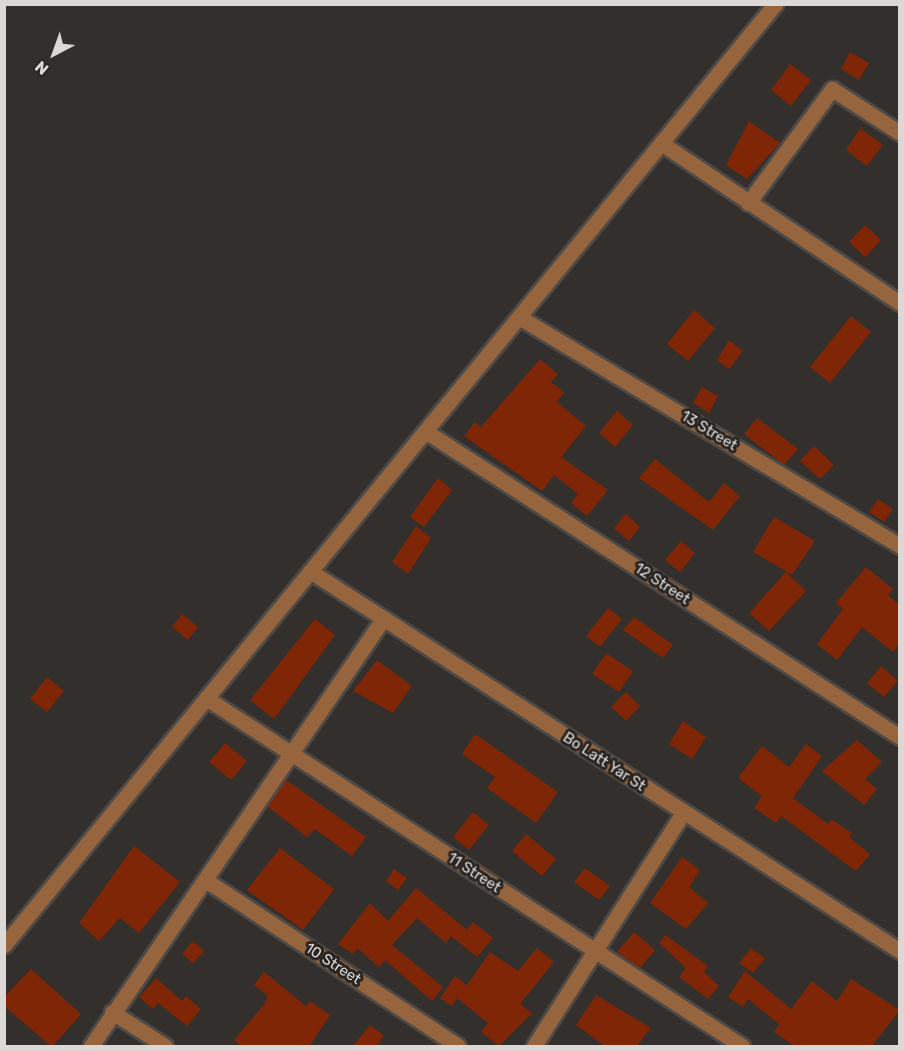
<!DOCTYPE html>
<style>
body{margin:0}
#map{position:relative;width:904px;height:1051px;overflow:hidden;background:#332f2c;font-family:Rubik,sans-serif}
div>[style]{position:absolute}
[style*='--x']{left:calc(var(--x)*1px);top:calc(var(--y)*1px);width:calc(var(--w)*1px);rotate:calc(var(--a)*1deg)}
.building>*{inset:0;background:#7f2606}
.roads{filter:drop-shadow(2px 0 #4e4a47) drop-shadow(-2px 0 #4e4a47) drop-shadow(0 2px #4e4a47) drop-shadow(0 -2px #4e4a47)}
.minor>*{height:15px;margin:-7.5px;padding:0 7.5px;transform-origin:7.5px;border-radius:7.5px;background:#97653d}
span{translate:-50% -50%;white-space:nowrap;text-align:center;line-height:1.15;-webkit-text-stroke:6px #292523;paint-order:stroke}
.street-label{font-size:15px;color:#dbd8d6}
.frame{position:absolute;inset:0;border:6px solid #dbd8d6;pointer-events:none}
.north{position:absolute;left:24px;top:24px;width:60px;height:60px;-webkit-text-stroke:4px #292523;paint-order:stroke;rotate:221deg;font-size:16px;font-weight:700;line-height:24px;text-align:center;color:#dbd8d6}
.north::after{content:'';display:block;margin:auto;width:21px;height:27px;background:#dbd8d6;clip-path:polygon(50% 0,100% 100%,50% 72%,0 100%)}
</style>
<div id="map">
<div class="building">
<i style="clip-path:polygon(850px 52px,869px 63px,859px 80px,841px 69px)"></i>
<i style="clip-path:polygon(790px 64px,811px 80px,791px 106px,771px 90px)"></i>
<i style="clip-path:polygon(749px 121px,780px 143px,747px 179px,726px 165px)"></i>
<i style="clip-path:polygon(860px 128px,883px 145px,867px 166px,846px 150px)"></i>
<i style="clip-path:polygon(865px 225px,881px 240px,865px 257px,849px 242px)"></i>
<i style="clip-path:polygon(694px 310px,715px 328px,688px 361px,667px 344px)"></i>
<i style="clip-path:polygon(851px 316px,871px 332px,830px 383px,810px 367px)"></i>
<i style="clip-path:polygon(729px 340px,743px 351px,729px 369px,717px 360px)"></i>
<i style="clip-path:polygon(540px 359px,558px 374px,551px 382px,564px 392px,557px 402px,586px 426px,561px 457px,608px 490px,587px 516px,571px 503px,578px 494px,554px 475px,542px 491px,464px 436px,475px 422px,481px 427px)"></i>
<i style="clip-path:polygon(702px 387px,718px 396px,709px 413px,693px 403px)"></i>
<i style="clip-path:polygon(617px 411px,633px 425px,615px 447px,599px 433px)"></i>
<i style="clip-path:polygon(757px 418px,798px 449px,784px 465px,744px 434px)"></i>
<i style="clip-path:polygon(814px 446px,834px 465px,820px 479px,800px 461px)"></i>
<i style="clip-path:polygon(655px 459px,709px 502px,724px 483px,740px 496px,713px 530px,639px 478px)"></i>
<i style="clip-path:polygon(438px 478px,452px 490px,424px 527px,410px 517px)"></i>
<i style="clip-path:polygon(878px 499px,893px 509px,884px 522px,869px 512px)"></i>
<i style="clip-path:polygon(626px 514px,640px 527px,629px 541px,614px 528px)"></i>
<i style="clip-path:polygon(774px 517px,815px 541px,792px 575px,753px 552px)"></i>
<i style="clip-path:polygon(416px 526px,431px 538px,408px 574px,392px 562px)"></i>
<i style="clip-path:polygon(681px 541px,695px 553px,680px 572px,665px 560px)"></i>
<i style="clip-path:polygon(866px 567px,893px 589px,888px 595px,900px 605px,900px 644px,893px 652px,862px 627px,837px 660px,817px 644px,843px 609px,836px 603px)"></i>
<i style="clip-path:polygon(786px 572px,806px 591px,769px 631px,749px 613px)"></i>
<i style="clip-path:polygon(608px 608px,622px 619px,600px 647px,586px 636px)"></i>
<i style="clip-path:polygon(182px 614px,198px 627px,188px 640px,172px 627px)"></i>
<i style="clip-path:polygon(634px 617px,673px 645px,663px 658px,623px 630px)"></i>
<i style="clip-path:polygon(315px 619px,335px 635px,274px 719px,250px 700px)"></i>
<i style="clip-path:polygon(606px 653px,633px 671px,619px 692px,592px 674px)"></i>
<i style="clip-path:polygon(377px 660px,412px 686px,393px 713px,353px 691px)"></i>
<i style="clip-path:polygon(881px 666px,898px 681px,884px 697px,867px 683px)"></i>
<i style="clip-path:polygon(47px 677px,64px 691px,47px 712px,30px 699px)"></i>
<i style="clip-path:polygon(626px 692px,640px 706px,626px 721px,611px 707px)"></i>
<i style="clip-path:polygon(683px 721px,706px 737px,692px 759px,669px 744px)"></i>
<i style="clip-path:polygon(475px 734px,558px 792px,536px 823px,487px 788px,495px 777px,462px 754px)"></i>
<i style="clip-path:polygon(857px 740px,882px 762px,865px 779px,877px 789px,864px 805px,822px 771px)"></i>
<i style="clip-path:polygon(225px 743px,247px 761px,231px 780px,209px 762px)"></i>
<i style="clip-path:polygon(806px 744px,822px 756px,793px 798px,828px 824px,831px 819px,852px 833px,849px 837px,870px 854px,856px 871px,781px 816px,776px 823px,754px 808px,762px 796px,738px 778px,762px 746px,789px 767px)"></i>
<i style="clip-path:polygon(285px 779px,366px 837px,352px 856px,315px 829px,307px 837px,267px 806px)"></i>
<i style="clip-path:polygon(473px 812px,489px 825px,469px 850px,453px 837px)"></i>
<i style="clip-path:polygon(526px 834px,556px 859px,542px 876px,512px 851px)"></i>
<i style="clip-path:polygon(134px 846px,180px 882px,139px 933px,120px 918px,99px 941px,79px 923px)"></i>
<i style="clip-path:polygon(280px 848px,334px 889px,303px 930px,247px 890px)"></i>
<i style="clip-path:polygon(682px 857px,700px 870px,689px 887px,708px 903px,686px 929px,650px 903px)"></i>
<i style="clip-path:polygon(585px 868px,610px 886px,599px 900px,574px 882px)"></i>
<i style="clip-path:polygon(394px 869px,407px 878px,398px 890px,386px 881px)"></i>
<i style="clip-path:polygon(416px 888px,467px 930px,473px 922px,493px 938px,477px 957px,451px 936px,446px 943px,417px 918px,392px 945px,443px 987px,432px 1001px,385px 960px,379px 967px,357px 948px,353px 954px,338px 944px,370px 903px,388px 921px)"></i>
<i style="clip-path:polygon(634px 932px,655px 950px,640px 968px,617px 952px)"></i>
<i style="clip-path:polygon(665px 935px,708px 966px,704px 972px,719px 986px,708px 999px,679px 977px,686px 968px,659px 943px)"></i>
<i style="clip-path:polygon(193px 941px,204px 951px,193px 963px,182px 954px)"></i>
<i style="clip-path:polygon(537px 948px,554px 962px,520px 1004px,532px 1013px,499px 1046px,481px 1032px,488px 1023px,457px 998px,452px 1006px,440px 998px,455px 976px,467px 985px,490px 952px,518px 971px)"></i>
<i style="clip-path:polygon(751px 948px,765px 958px,753px 973px,739px 963px)"></i>
<i style="clip-path:polygon(31px 969px,81px 1014px,52px 1047px,4px 1006px,4px 997px)"></i>
<i style="clip-path:polygon(745px 971px,791px 1009px,812px 981px,837px 1001px,851px 979px,900px 1010px,871px 1047px,796px 1047px,774px 1032px,779px 1024px,748px 999px,743px 1007px,728px 997px)"></i>
<i style="clip-path:polygon(264px 972px,306px 1006px,310px 1001px,330px 1015px,309px 1047px,242px 1047px,234px 1040px,266px 1002px,267px 995px,254px 985px)"></i>
<i style="clip-path:polygon(156px 978px,182px 1001px,186px 996px,201px 1009px,187px 1026px,158px 1003px,153px 1009px,139px 997px)"></i>
<i style="clip-path:polygon(596px 995px,651px 1028px,636px 1047px,606px 1047px,576px 1025px)"></i>
<i style="clip-path:polygon(370px 1025px,384px 1036px,376px 1047px,352px 1047px)"></i>
</div>
<div class="roads">
<div class="minor">
<i style="--x:661;--y:143;--w:288;--a:33.8"></i>
<i style="--x:748;--y:203;--w:142;--a:-53.6"></i>
<i style="--x:832;--y:89;--w:81;--a:32.9"></i>
<i style="--x:519;--y:317;--w:445;--a:31"></i>
<i style="--x:425;--y:431;--w:565;--a:32.79"></i>
<i style="--x:310;--y:571;--w:702;--a:32.78"></i>
<i style="--x:206;--y:698;--w:639;--a:32.99"></i>
<i style="--x:207;--y:881;--w:300;--a:33.3"></i>
<i style="--x:4;--y:945;--w:1217;--a:-50.67"></i>
<i style="--x:112;--y:1012;--w:63;--a:32.7"></i>
<i style="--x:91;--y:1046;--w:517;--a:-55.63"></i>
<i style="--x:534;--y:1046;--w:277;--a:-57.4"></i>
</div>
</div>
<div class="street-label">
<span style="left:709px;top:431px;rotate:31deg">13 Street</span>
<span style="left:662px;top:584px;rotate:33deg">12 Street</span>
<span style="left:604px;top:762px;rotate:33deg">Bo Latt Yar St</span>
<span style="left:474px;top:873px;rotate:33deg">11 Street</span>
<span style="left:333px;top:964px;rotate:33deg">10 Street</span>
</div>
<div class="frame"></div>
<div class="north">N</div>
</div>
